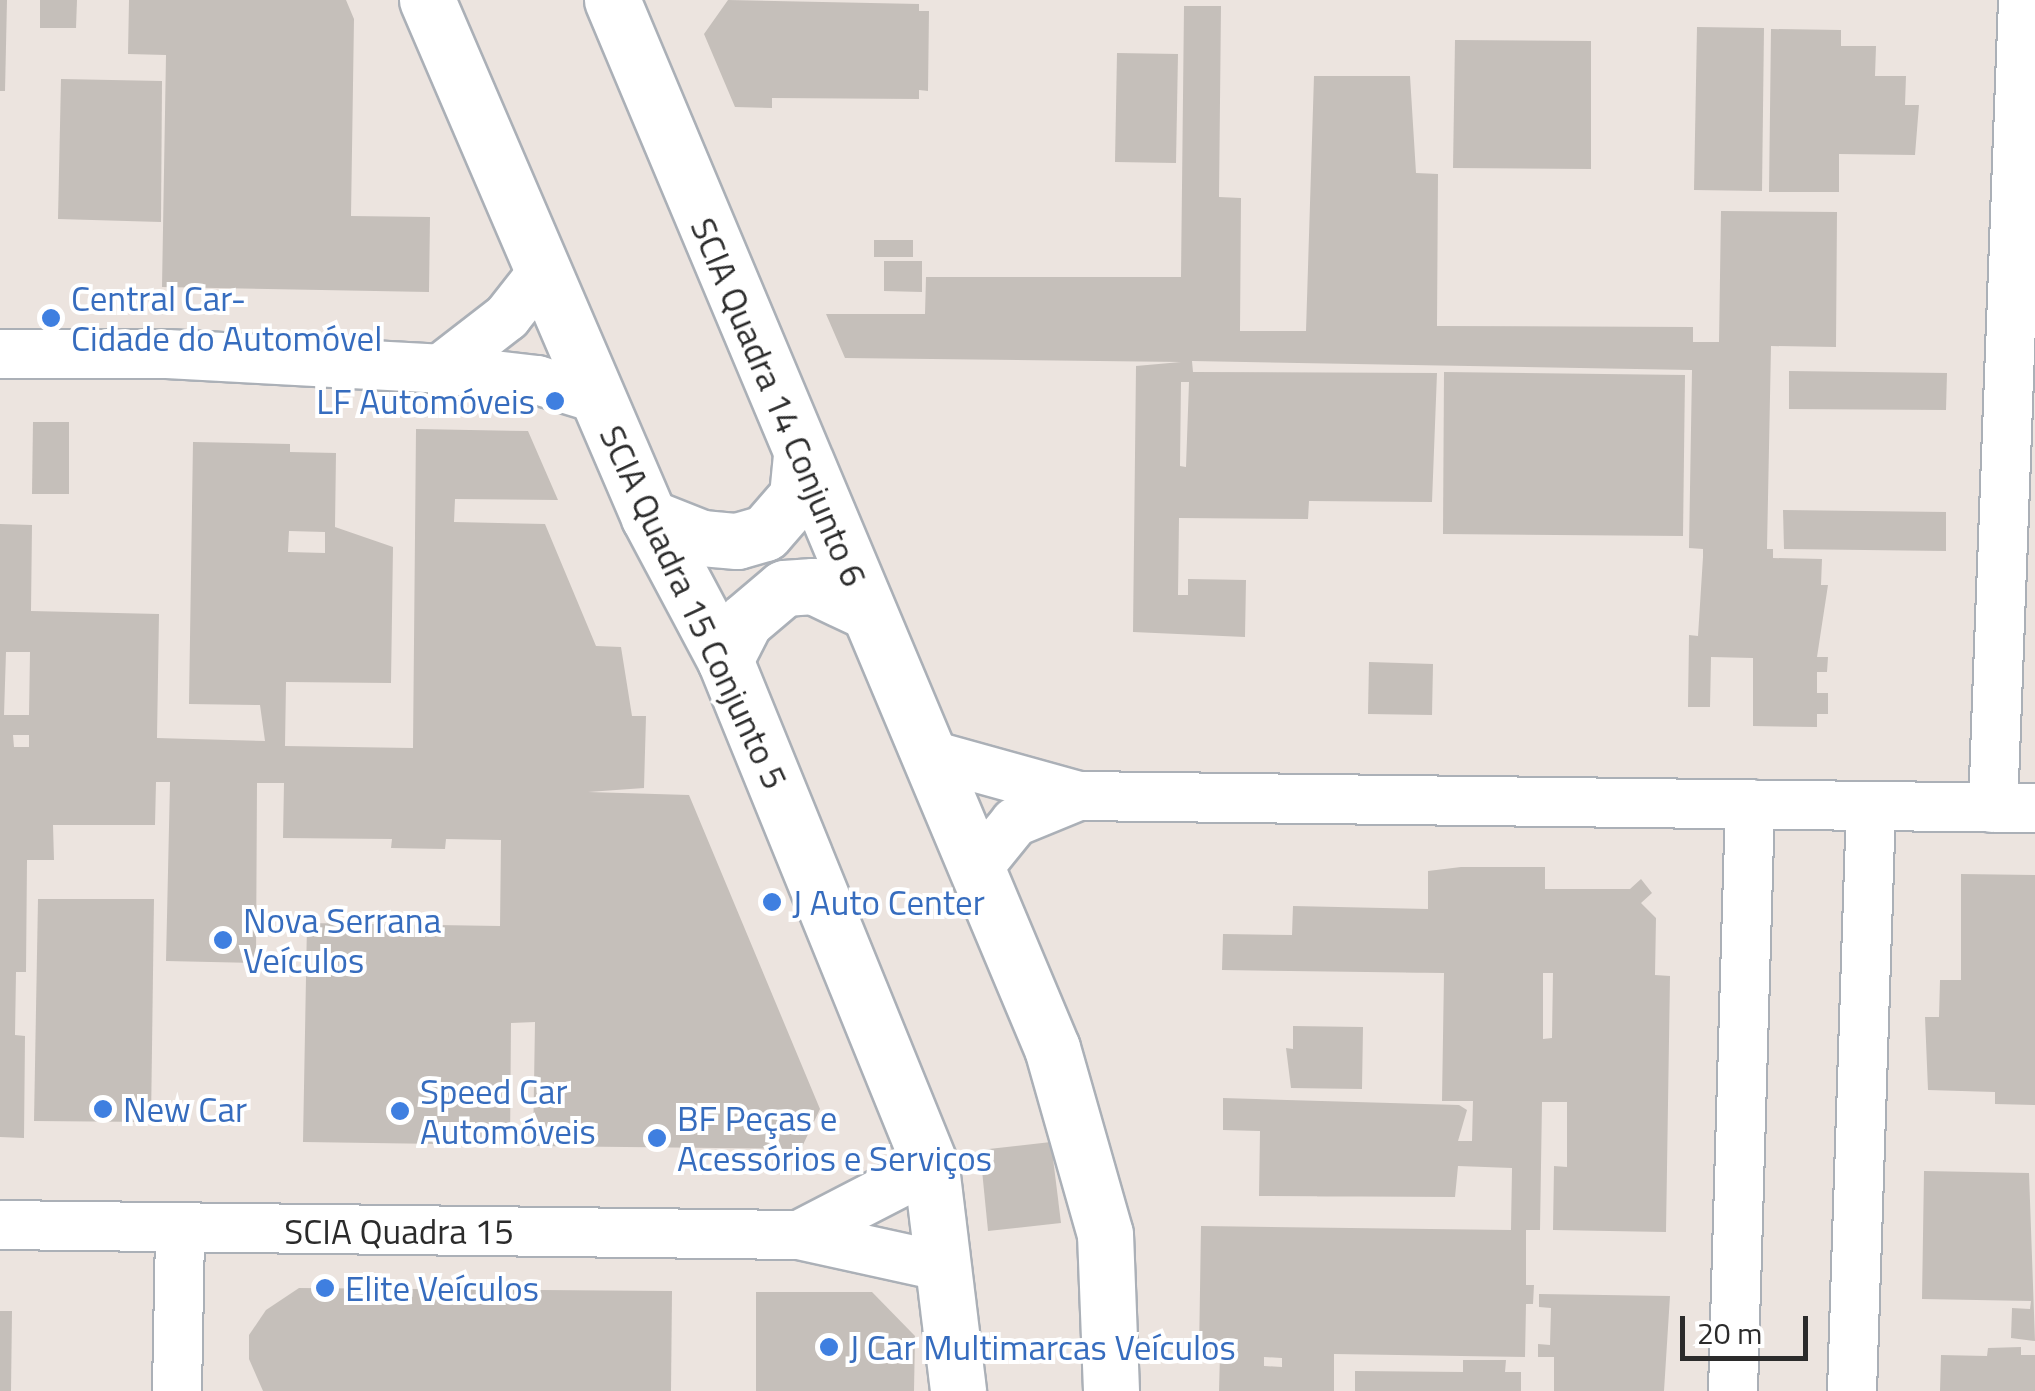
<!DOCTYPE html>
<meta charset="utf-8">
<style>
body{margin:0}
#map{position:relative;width:2035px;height:1391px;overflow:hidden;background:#ece4df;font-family:"Titillium Web",sans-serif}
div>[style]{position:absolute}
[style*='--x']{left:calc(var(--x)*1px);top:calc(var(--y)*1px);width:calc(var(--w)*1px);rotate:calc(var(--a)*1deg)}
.building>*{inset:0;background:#c5bfba}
.roads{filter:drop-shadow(2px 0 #abb0b7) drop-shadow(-2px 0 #abb0b7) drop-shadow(0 2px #abb0b7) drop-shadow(0 -2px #abb0b7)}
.street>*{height:48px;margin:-24px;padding:0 24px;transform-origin:24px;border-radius:24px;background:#fff}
.secondary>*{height:55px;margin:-27.5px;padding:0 27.5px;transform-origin:27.5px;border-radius:27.5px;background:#fff}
.dots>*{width:28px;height:28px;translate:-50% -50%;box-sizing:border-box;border:5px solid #fff;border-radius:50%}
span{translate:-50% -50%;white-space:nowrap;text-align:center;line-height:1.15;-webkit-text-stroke:8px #fff;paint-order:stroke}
.shop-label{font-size:35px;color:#366cbe}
.left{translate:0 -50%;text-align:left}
.right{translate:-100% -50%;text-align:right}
.street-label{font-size:35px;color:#2b2b2b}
.scale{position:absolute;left:1680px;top:1316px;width:128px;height:45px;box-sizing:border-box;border:5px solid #2b2b2b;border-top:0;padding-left:12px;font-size:30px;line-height:35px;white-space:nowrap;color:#2b2b2b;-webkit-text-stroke:8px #fff;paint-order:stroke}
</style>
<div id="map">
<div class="building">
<i style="clip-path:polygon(0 0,7px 0,5px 91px,0 91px)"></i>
<i style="clip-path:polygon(40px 0,77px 0,76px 28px,40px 28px)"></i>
<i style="clip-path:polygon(129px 0,346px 0,354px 19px,351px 216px,430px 217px,429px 292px,162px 287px,166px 55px,128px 54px)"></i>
<i style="clip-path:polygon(728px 0,919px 4px,919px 11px,929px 11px,928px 91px,919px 90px,919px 99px,772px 98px,772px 108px,735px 107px,704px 34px)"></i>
<i style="clip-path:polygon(evenodd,1184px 6px,1221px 6px,1219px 197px,1241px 198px,1240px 331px,1306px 331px,1314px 76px,1410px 76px,1416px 173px,1438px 174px,1437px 326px,1693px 327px,1693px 342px,1719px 342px,1721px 211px,1837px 212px,1836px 347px,1771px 346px,1767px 549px,1773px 549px,1773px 558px,1822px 559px,1821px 585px,1828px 585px,1817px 657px,1828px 657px,1827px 672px,1817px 672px,1817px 693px,1828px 693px,1828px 714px,1817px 714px,1817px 727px,1753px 726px,1753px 658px,1711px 657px,1710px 707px,1688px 707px,1689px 635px,1698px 636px,1703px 557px,1703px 549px,1689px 548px,1692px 370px,1192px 361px,1193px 372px,1437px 373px,1432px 502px,1309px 501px,1308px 519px,1179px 518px,1178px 595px,1188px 595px,1188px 579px,1246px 580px,1245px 637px,1133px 632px,1136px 366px,1181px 362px,845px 358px,826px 314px,925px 314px,926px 277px,1181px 277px,1184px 6px,1181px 382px,1189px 382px,1186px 467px,1180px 466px,1181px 382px)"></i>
<i style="clip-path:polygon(1697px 27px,1764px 28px,1762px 191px,1694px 190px)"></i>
<i style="clip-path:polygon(1771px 29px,1841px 30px,1841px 46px,1876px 46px,1875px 76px,1906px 76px,1905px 105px,1919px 105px,1915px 155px,1839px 154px,1839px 192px,1769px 192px)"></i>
<i style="clip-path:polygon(1455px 40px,1591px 41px,1591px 169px,1453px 168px)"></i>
<i style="clip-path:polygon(1117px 53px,1178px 54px,1176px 163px,1115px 162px)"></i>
<i style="clip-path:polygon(61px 79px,162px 81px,161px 222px,58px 219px)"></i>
<i style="clip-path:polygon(874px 240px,913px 240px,913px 257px,874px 257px)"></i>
<i style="clip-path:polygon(884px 261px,922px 261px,922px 292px,884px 291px)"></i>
<i style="clip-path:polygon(1789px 371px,1947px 373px,1946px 410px,1789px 409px)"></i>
<i style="clip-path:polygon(1444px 372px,1685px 375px,1683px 536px,1443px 534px)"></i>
<i style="clip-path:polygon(33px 422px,69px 422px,69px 494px,32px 494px)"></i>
<i style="clip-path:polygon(evenodd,416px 429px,528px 431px,558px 500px,455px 499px,454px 522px,545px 524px,596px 646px,621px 647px,632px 716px,646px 716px,644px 788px,588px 792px,689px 795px,820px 1109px,801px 1149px,533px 1146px,535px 1022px,511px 1023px,510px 1145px,303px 1142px,307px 923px,500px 926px,501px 840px,446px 839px,445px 849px,391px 848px,392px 839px,283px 838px,284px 783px,257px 783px,256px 963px,166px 961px,170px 782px,156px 782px,155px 825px,53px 825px,54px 860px,27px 860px,26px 972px,16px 972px,15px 1035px,25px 1036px,24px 1138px,0 1137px,0 524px,32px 525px,31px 611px,159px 614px,157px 738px,265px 741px,260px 705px,189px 704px,193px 442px,290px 444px,290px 452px,336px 453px,335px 527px,393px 547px,391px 683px,286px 682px,285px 746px,413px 748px,416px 429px,289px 531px,325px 532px,325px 553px,288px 552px,289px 531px,416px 429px,6px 652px,30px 652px,29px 715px,4px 715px,6px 652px,416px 429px,13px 735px,29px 735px,29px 747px,14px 747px,13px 735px)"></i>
<i style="clip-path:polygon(1783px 510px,1946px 512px,1946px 551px,1784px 549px)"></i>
<i style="clip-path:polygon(1369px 662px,1433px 664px,1432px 715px,1368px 714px)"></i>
<i style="clip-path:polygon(evenodd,1461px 867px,1545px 867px,1545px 889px,1630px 889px,1641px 879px,1652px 893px,1641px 903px,1656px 918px,1655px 975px,1670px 976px,1666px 1232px,1553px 1230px,1554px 1166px,1567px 1167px,1567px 1102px,1542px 1102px,1540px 1230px,1526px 1230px,1526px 1285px,1534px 1285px,1533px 1304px,1526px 1304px,1525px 1357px,1334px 1354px,1334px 1391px,1219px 1391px,1220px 1353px,1199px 1353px,1201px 1226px,1511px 1230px,1512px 1168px,1458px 1166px,1455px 1197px,1259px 1196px,1260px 1131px,1223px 1130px,1223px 1098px,1459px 1105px,1467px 1110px,1458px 1141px,1472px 1141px,1473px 1101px,1442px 1101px,1444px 973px,1222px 970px,1223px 934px,1292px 935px,1293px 906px,1428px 909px,1428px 871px,1461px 867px,1553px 973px,1552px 1038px,1543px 1039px,1543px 973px,1553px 973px,1461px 867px,1264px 1357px,1282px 1358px,1282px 1367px,1264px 1366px,1264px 1357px)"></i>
<i style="clip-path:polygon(1961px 874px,2035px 875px,2035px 1105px,1995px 1104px,1995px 1092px,1928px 1090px,1925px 1017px,1939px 1017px,1940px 980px,1961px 980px)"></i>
<i style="clip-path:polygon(38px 899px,154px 899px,151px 1122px,34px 1121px)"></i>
<i style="clip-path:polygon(1293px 1026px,1363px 1027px,1362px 1089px,1291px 1088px,1286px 1048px,1293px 1049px)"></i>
<i style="clip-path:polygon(1051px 1142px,1061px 1223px,988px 1231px,980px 1150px)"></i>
<i style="clip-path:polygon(1924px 1171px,2029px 1173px,2035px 1341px,2011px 1338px,2012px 1308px,2030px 1309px,2031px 1301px,1922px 1299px)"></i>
<i style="clip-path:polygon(299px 1288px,672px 1291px,671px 1391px,263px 1391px,249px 1359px,249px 1335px,266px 1310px)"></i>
<i style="clip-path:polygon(756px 1292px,872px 1292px,915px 1336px,914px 1391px,756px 1391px)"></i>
<i style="clip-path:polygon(1539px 1294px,1670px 1296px,1664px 1391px,1554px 1391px,1554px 1357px,1538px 1357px,1538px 1344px,1550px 1345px,1551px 1308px,1539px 1307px)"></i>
<i style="clip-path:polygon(0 1311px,12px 1311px,11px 1391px,0 1391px)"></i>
<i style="clip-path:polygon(2021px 1347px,2021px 1355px,2035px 1355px,2035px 1391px,1940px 1391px,1941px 1355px,1987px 1356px,1988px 1348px)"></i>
<i style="clip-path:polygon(1463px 1360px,1506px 1360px,1505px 1372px,1521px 1372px,1521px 1391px,1355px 1391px,1355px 1371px,1463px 1372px)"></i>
</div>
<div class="roads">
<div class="street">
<i style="--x:0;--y:354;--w:167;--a:0"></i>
<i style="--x:167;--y:354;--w:273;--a:3.1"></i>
<i style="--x:440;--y:369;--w:98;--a:6.5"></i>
<i style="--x:537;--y:380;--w:65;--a:17"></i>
<i style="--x:440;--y:369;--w:85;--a:-37.8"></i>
<i style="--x:507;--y:317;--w:60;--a:-51.8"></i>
<i style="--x:927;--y:754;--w:157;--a:15.5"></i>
<i style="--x:1078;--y:796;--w:957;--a:0.72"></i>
<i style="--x:1993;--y:808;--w:809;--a:-87.87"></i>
<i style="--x:976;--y:870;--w:62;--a:-50.9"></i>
<i style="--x:1015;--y:822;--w:68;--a:-22.4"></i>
<i style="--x:0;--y:1225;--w:799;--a:0.72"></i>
<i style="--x:799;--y:1235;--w:149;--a:12.4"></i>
<i style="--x:799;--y:1235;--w:148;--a:-27.3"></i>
<i style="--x:177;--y:1391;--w:160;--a:-88.9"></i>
<i style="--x:1733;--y:1391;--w:587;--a:-88.34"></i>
<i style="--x:1852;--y:1391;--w:585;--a:-88.14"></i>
</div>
<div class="secondary">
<i style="--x:427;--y:0;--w:563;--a:66.76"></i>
<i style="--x:649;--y:517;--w:162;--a:62"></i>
<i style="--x:725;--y:660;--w:547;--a:67.89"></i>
<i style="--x:931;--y:1167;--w:226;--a:83.1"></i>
<i style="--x:612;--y:0;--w:1137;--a:67.23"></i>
<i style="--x:1052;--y:1048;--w:193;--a:74.1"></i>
<i style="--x:1105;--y:1234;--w:157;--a:87.8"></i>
<i style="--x:649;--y:517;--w:57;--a:21.6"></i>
<i style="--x:702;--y:538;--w:35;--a:5"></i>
<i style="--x:737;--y:541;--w:29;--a:-16"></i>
<i style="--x:765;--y:533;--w:49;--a:-49.1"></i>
<i style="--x:797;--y:496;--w:41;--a:-84.4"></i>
<i style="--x:725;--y:660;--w:44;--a:-62.9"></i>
<i style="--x:745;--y:621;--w:51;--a:-40.2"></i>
<i style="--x:784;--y:588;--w:29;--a:-4"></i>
<i style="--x:813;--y:586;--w:59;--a:25.3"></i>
</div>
</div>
<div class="dots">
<i style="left:51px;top:318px;background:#3f7fe0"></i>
<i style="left:555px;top:401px;background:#3f7fe0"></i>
<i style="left:772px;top:902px;background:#3f7fe0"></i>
<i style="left:223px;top:940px;background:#3f7fe0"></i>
<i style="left:103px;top:1109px;background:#3f7fe0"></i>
<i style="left:400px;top:1111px;background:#3f7fe0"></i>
<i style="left:657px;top:1138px;background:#3f7fe0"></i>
<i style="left:325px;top:1288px;background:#3f7fe0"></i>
<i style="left:829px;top:1347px;background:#3f7fe0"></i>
</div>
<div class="shop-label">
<span class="left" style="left:71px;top:318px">Central Car-<br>Cidade do Automóvel</span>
<span class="right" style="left:535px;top:401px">LF Automóveis</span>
<span class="left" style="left:792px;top:902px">J Auto Center</span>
<span class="left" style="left:243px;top:940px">Nova Serrana<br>Veículos</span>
<span class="left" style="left:420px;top:1111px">Speed Car<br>Automóveis</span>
<span class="left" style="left:123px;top:1109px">New Car</span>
<span class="left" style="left:677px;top:1138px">BF Peças e<br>Acessórios e Serviços</span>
<span class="left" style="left:345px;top:1288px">Elite Veículos</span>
<span class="left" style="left:849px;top:1347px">J Car Multimarcas Veículos</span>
</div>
<div class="street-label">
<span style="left:779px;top:402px;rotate:67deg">SCIA Quadra 14 Conjunto 6</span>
<span style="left:694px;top:607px;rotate:65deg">SCIA Quadra 15 Conjunto 5</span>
<span style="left:399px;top:1231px">SCIA Quadra 15</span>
</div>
<div class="scale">20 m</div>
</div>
